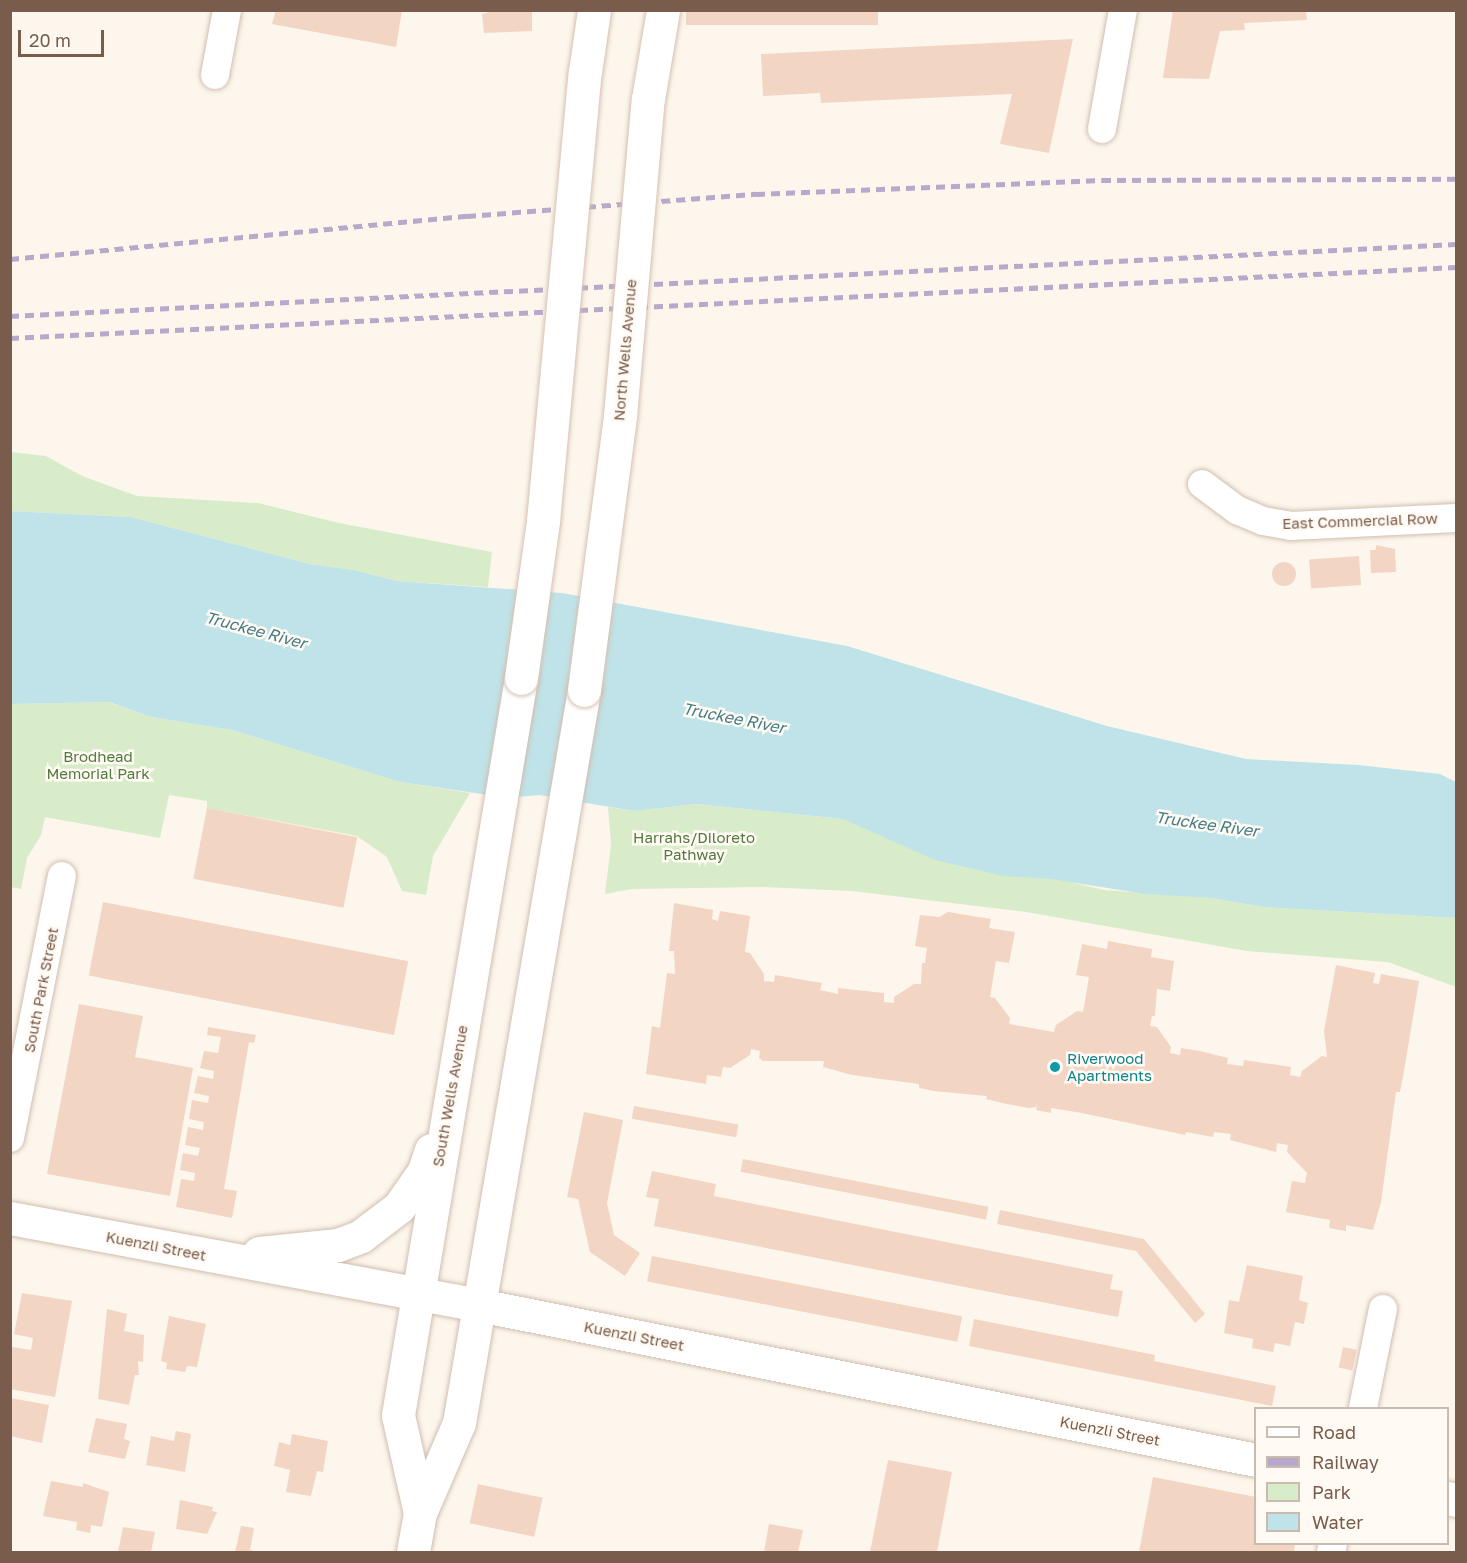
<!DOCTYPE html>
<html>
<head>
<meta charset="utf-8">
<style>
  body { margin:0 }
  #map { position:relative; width:1467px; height:1563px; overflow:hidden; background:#fdf6ec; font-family:"Golos Text",sans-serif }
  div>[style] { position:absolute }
  .green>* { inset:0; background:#d8ecc9 }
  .water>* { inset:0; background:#bfe3e8 }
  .building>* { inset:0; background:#f3d5c3; transform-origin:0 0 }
  .round { border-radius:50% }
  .roads { filter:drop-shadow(0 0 2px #d1beb0) drop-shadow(0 0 2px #d1beb0) }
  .street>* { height:28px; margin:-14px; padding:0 14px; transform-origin:14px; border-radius:14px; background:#fff }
  .secondary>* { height:33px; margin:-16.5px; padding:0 16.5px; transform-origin:16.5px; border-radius:16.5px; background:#fff }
  .rail>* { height:4.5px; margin-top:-2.25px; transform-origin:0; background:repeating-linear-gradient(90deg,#b9a8c9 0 9px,transparent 0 15px) }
  .bridges { filter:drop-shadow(0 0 2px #d6c0b0) drop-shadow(0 0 2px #d6c0b0) }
  .secondary-bridge>* { height:33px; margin:-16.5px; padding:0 16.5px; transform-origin:16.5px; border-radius:16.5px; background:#fff }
  .dots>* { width:16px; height:16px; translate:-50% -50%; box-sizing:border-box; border:3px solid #fffaf3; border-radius:50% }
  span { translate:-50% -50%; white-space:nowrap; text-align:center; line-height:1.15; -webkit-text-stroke:5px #fffaf3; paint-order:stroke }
  .street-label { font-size:15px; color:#7a5c4d }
  .park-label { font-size:15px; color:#537a41 }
  .culture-label { font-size:15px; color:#0d838f }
  .left { translate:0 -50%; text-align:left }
  .water-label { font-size:16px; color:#437c86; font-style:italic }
  .frame { position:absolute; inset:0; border:12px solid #7a5c4d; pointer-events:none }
  .legend { position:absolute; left:1254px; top:1407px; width:195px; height:138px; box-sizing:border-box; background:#fffaf3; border:2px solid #cabbb1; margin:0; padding:8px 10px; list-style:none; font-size:18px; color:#7a5c4d }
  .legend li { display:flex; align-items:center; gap:12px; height:30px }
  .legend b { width:30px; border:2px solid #cabbb1 }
  .scale { position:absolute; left:18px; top:30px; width:86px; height:27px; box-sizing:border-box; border:3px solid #7a5c4d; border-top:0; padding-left:8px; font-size:18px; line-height:21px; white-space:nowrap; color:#7a5c4d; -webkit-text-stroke:4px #fffaf3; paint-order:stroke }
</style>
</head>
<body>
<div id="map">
  <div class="green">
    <div style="clip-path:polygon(11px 452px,46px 456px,82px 476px,137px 496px,258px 503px,339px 523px,492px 552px,488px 587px,397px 581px,354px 570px,310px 564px,131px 517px,11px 511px)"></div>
    <div style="clip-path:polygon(108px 702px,151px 717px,232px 730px,400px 782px,470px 793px,433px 856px,426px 895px,402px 891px,387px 857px,357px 836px,207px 808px,207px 801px,169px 795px,160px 838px,45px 817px,41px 835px,27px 858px,21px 889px,11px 887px,10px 704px)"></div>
    <div style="clip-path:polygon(697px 804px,843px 819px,885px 837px,1104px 890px,1212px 898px,1263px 907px,1456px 918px,1456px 987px,1388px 962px,1247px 951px,1026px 912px,852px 891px,763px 887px,632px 889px,605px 894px,611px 845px,608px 807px,634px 811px)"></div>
  </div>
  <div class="water">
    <div style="clip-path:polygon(10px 511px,131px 517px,310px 564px,354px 570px,397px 581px,562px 593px,847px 646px,1107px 726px,1246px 759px,1358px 765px,1440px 774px,1456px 782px,1456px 918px,1263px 907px,1212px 898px,1145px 894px,1051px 879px,1003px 876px,935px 860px,843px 819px,697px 804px,634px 811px,539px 795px,509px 798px,400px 782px,232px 730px,151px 717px,109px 702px,11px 704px)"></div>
  </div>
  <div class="building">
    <div style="clip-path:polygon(276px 10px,402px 10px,396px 47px,272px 24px)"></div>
    <div style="clip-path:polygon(498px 10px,532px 10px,532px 31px,484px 33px,482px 14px)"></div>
    <div style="left:686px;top:10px;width:192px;height:15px"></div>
    <div style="clip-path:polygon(1173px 10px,1306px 10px,1307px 20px,1244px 23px,1245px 30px,1220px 31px,1209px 79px,1163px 78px)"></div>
    <div style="clip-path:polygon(1073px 39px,1049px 153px,1000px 144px,1012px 94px,821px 103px,820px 93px,763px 96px,761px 54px)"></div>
    <div style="clip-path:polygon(1376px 545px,1395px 549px,1396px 572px,1371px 573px,1370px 550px,1376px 550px)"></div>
    <div style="left:1359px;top:556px;width:29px;height:50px;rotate:86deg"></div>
    <div class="round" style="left:1272px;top:562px;width:24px;height:24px"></div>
    <div style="left:207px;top:808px;width:153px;height:72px;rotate:11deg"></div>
    <div style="left:103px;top:902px;width:311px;height:75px;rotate:11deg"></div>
    <div style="clip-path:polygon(674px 903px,713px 910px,712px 919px,718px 921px,720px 911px,750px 916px,745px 952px,750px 953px,764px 974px,764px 981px,774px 982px,775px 975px,822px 983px,820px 990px,838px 994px,838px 988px,884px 993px,884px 1002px,894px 1003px,894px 997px,914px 984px,921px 984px,922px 963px,925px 963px,927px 948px,915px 946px,920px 915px,939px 917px,948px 912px,991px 919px,989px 928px,1015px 932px,1009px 963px,996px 961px,990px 997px,995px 998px,1010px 1018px,1009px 1024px,1054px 1032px,1056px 1025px,1077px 1011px,1083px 1012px,1089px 977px,1076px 975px,1082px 944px,1107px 949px,1108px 941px,1152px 949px,1151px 957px,1174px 961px,1170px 991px,1157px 989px,1155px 1016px,1152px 1016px,1150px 1026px,1157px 1027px,1171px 1047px,1170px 1053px,1180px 1055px,1181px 1048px,1200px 1051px,1228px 1058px,1227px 1064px,1243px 1066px,1244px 1060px,1291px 1067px,1290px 1075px,1300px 1077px,1302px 1071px,1322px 1056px,1327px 1057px,1324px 1031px,1336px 965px,1375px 973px,1373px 983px,1379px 984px,1381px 974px,1419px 981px,1403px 1077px,1400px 1092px,1396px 1092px,1381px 1202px,1373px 1230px,1346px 1225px,1346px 1231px,1329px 1228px,1330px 1220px,1286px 1212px,1292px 1181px,1305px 1183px,1307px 1173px,1287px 1152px,1288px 1145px,1277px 1143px,1276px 1152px,1230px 1140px,1231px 1134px,1214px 1132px,1213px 1137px,1186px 1132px,1185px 1135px,1082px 1113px,1051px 1108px,1051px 1113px,1036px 1110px,1038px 1100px,1036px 1107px,1029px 1108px,1007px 1104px,986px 1099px,987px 1096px,934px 1091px,919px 1088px,919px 1084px,852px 1075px,823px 1067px,824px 1061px,763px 1061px,759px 1058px,760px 1051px,751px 1049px,750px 1055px,730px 1068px,723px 1067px,721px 1077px,707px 1075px,706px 1084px,646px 1074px,652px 1026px,660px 1028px,667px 973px,675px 974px,674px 951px,669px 951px)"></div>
    <div style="clip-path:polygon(79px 1004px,143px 1016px,135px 1057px,193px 1068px,170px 1196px,47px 1174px)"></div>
    <div style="clip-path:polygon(208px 1027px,256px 1035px,254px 1043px,249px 1042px,224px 1189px,237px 1191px,232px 1218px,176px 1207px,181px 1179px,194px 1181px,195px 1173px,180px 1170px,183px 1153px,198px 1156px,200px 1148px,185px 1145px,188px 1127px,203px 1130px,204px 1122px,189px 1119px,192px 1100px,208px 1103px,209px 1096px,194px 1093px,198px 1076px,213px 1079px,214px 1071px,200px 1068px,204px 1051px,218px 1053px,221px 1037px,207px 1035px)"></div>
    <div style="left:634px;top:1106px;width:106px;height:13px;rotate:10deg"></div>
    <div style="clip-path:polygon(584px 1112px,623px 1120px,607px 1203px,614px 1235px,640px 1253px,625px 1276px,590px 1252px,578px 1199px,567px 1197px)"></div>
    <div style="left:743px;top:1159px;width:250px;height:13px;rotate:11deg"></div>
    <div style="clip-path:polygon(652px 1171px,716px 1184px,714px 1196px,1113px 1275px,1110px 1289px,1123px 1291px,1118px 1317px,654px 1226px,659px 1199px,646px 1197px)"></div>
    <div style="clip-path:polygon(1000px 1210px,1144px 1239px,1205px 1314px,1195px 1323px,1136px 1251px,997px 1224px)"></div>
    <div style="left:652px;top:1256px;width:316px;height:26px;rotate:11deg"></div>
    <div style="clip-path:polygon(1247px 1265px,1303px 1276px,1299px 1300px,1308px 1303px,1304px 1324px,1295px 1322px,1290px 1346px,1275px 1343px,1273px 1352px,1252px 1348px,1253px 1339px,1224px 1333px,1229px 1300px,1239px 1302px)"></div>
    <div style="clip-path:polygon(22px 1293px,72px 1301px,55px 1397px,10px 1389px,12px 1347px,31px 1350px,33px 1338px,14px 1334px)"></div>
    <div style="clip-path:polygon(107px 1309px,127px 1314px,124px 1331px,144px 1335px,143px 1362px,138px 1361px,139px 1375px,135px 1375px,129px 1405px,98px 1399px)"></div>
    <div style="clip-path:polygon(169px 1316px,206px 1324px,197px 1367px,187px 1366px,185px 1372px,166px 1369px,167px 1363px,161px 1361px)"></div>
    <div style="clip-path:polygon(974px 1319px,1155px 1355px,1154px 1361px,1276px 1386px,1272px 1406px,969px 1346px)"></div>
    <div style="left:1343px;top:1347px;width:14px;height:21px;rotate:12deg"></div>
    <div style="clip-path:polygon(10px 1398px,49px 1405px,42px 1443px,10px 1436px)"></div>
    <div style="clip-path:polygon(96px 1418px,127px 1424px,124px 1439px,130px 1441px,125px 1459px,88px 1452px)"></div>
    <div style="clip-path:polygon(176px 1431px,191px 1434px,185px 1472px,146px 1465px,151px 1436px,174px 1441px)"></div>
    <div style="clip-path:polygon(292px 1434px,328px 1441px,323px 1472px,317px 1471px,311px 1496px,286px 1492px,290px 1470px,274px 1466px,279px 1442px,290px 1445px)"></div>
    <div style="clip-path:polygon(888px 1460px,952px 1472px,937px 1552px,870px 1552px)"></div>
    <div style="clip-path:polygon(1153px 1477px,1256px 1497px,1256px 1544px,1295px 1544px,1294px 1552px,1139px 1552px)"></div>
    <div style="clip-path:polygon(51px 1481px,83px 1487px,83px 1483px,109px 1492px,102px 1527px,91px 1525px,90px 1533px,76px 1530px,77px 1522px,43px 1516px)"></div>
    <div style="left:478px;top:1484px;width:66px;height:40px;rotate:12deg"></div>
    <div style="clip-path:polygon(180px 1500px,213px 1507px,212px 1511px,217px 1512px,207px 1534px,176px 1529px)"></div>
    <div style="clip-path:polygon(769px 1524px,803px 1530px,798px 1552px,764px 1552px)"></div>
    <div style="clip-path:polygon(241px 1526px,254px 1528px,250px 1550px,258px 1552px,235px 1552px)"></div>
    <div style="clip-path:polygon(123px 1527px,155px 1532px,151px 1552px,118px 1552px)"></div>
  </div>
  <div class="roads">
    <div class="street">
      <div style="left:215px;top:75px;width:66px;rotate:-79.5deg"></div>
      <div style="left:1102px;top:129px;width:121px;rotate:-80deg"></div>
      <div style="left:1202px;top:484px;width:44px;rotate:36.6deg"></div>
      <div style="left:1237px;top:510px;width:28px;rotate:23deg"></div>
      <div style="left:1263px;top:521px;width:28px;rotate:10deg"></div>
      <div style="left:1291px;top:526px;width:165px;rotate:-2.8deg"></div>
      <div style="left:10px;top:1138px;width:267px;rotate:-78.8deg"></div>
      <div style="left:1363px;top:1408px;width:101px;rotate:-78.6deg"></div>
      <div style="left:1331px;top:1552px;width:8px;rotate:-76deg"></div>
    </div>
    <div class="secondary">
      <div style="left:10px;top:1218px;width:477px;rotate:10.5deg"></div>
      <div style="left:479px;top:1305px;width:792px;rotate:11.28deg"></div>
      <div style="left:259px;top:1253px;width:79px;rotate:-5.8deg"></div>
      <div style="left:338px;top:1245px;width:25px;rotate:-21deg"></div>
      <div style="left:361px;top:1236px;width:48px;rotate:-37.3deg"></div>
      <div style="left:399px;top:1207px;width:44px;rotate:-55.2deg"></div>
      <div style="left:424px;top:1171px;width:22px;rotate:-72deg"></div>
      <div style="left:1448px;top:1498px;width:8px;rotate:14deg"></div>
      <div style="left:420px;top:1513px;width:100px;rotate:-102.7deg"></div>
      <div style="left:398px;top:1415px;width:747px;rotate:-80.53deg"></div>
      <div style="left:413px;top:1552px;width:40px;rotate:-80deg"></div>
      <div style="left:420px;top:1513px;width:98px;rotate:-66.6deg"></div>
      <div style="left:459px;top:1423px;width:744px;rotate:-80.32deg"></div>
    </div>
  </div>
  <div class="rail">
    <div style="left:10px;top:259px;width:459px;rotate:-5.4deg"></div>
    <div style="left:467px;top:216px;width:290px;rotate:-4.4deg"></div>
    <div style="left:756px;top:194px;width:346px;rotate:-2.3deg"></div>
    <div style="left:1102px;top:180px;width:354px;rotate:-0.2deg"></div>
    <div style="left:10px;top:316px;width:1448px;rotate:-2.85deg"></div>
    <div style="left:10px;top:338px;width:1448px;rotate:-2.81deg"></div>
  </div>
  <div class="bridges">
    <div class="secondary-bridge">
      <div style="left:521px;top:678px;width:159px;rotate:-82deg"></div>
      <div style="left:543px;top:521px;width:451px;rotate:-84.7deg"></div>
      <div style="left:585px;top:72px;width:63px;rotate:-81.7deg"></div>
      <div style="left:584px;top:690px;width:276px;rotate:-82.5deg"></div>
      <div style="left:620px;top:416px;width:318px;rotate:-85deg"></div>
      <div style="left:648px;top:99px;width:90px;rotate:-80.4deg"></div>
    </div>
  </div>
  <div class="dots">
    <div style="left:1055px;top:1067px;background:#0f9aa8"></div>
  </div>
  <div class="street-label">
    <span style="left:625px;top:350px;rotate:-85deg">North Wells Avenue</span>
    <span style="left:1360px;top:521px;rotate:-2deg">East Commercial Row</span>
    <span style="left:41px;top:990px;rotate:-79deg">South Park Street</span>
    <span style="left:450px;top:1096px;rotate:-80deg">South Wells Avenue</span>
    <span style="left:156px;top:1246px;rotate:11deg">Kuenzli Street</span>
    <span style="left:634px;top:1336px;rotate:11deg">Kuenzli Street</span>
    <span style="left:1110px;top:1431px;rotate:11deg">Kuenzli Street</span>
  </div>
  <div class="park-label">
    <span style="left:98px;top:765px">Brodhead<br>Memorial Park</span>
    <span style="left:694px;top:846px">Harrahs/Diloreto<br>Pathway</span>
  </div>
  <div class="culture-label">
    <span class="left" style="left:1067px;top:1067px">Riverwood<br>Apartments</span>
  </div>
  <div class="water-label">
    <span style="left:256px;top:630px;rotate:15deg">Truckee River</span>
    <span style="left:734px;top:718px;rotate:11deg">Truckee River</span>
    <span style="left:1207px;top:824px;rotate:8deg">Truckee River</span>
  </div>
  <div class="frame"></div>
  <ul class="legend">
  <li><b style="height:8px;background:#fff"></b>Road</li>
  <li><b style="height:8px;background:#b9a8c9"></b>Railway</li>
  <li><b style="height:16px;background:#d8ecc9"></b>Park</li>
  <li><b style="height:16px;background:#bfe3e8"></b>Water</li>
  </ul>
  <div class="scale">20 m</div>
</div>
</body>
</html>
